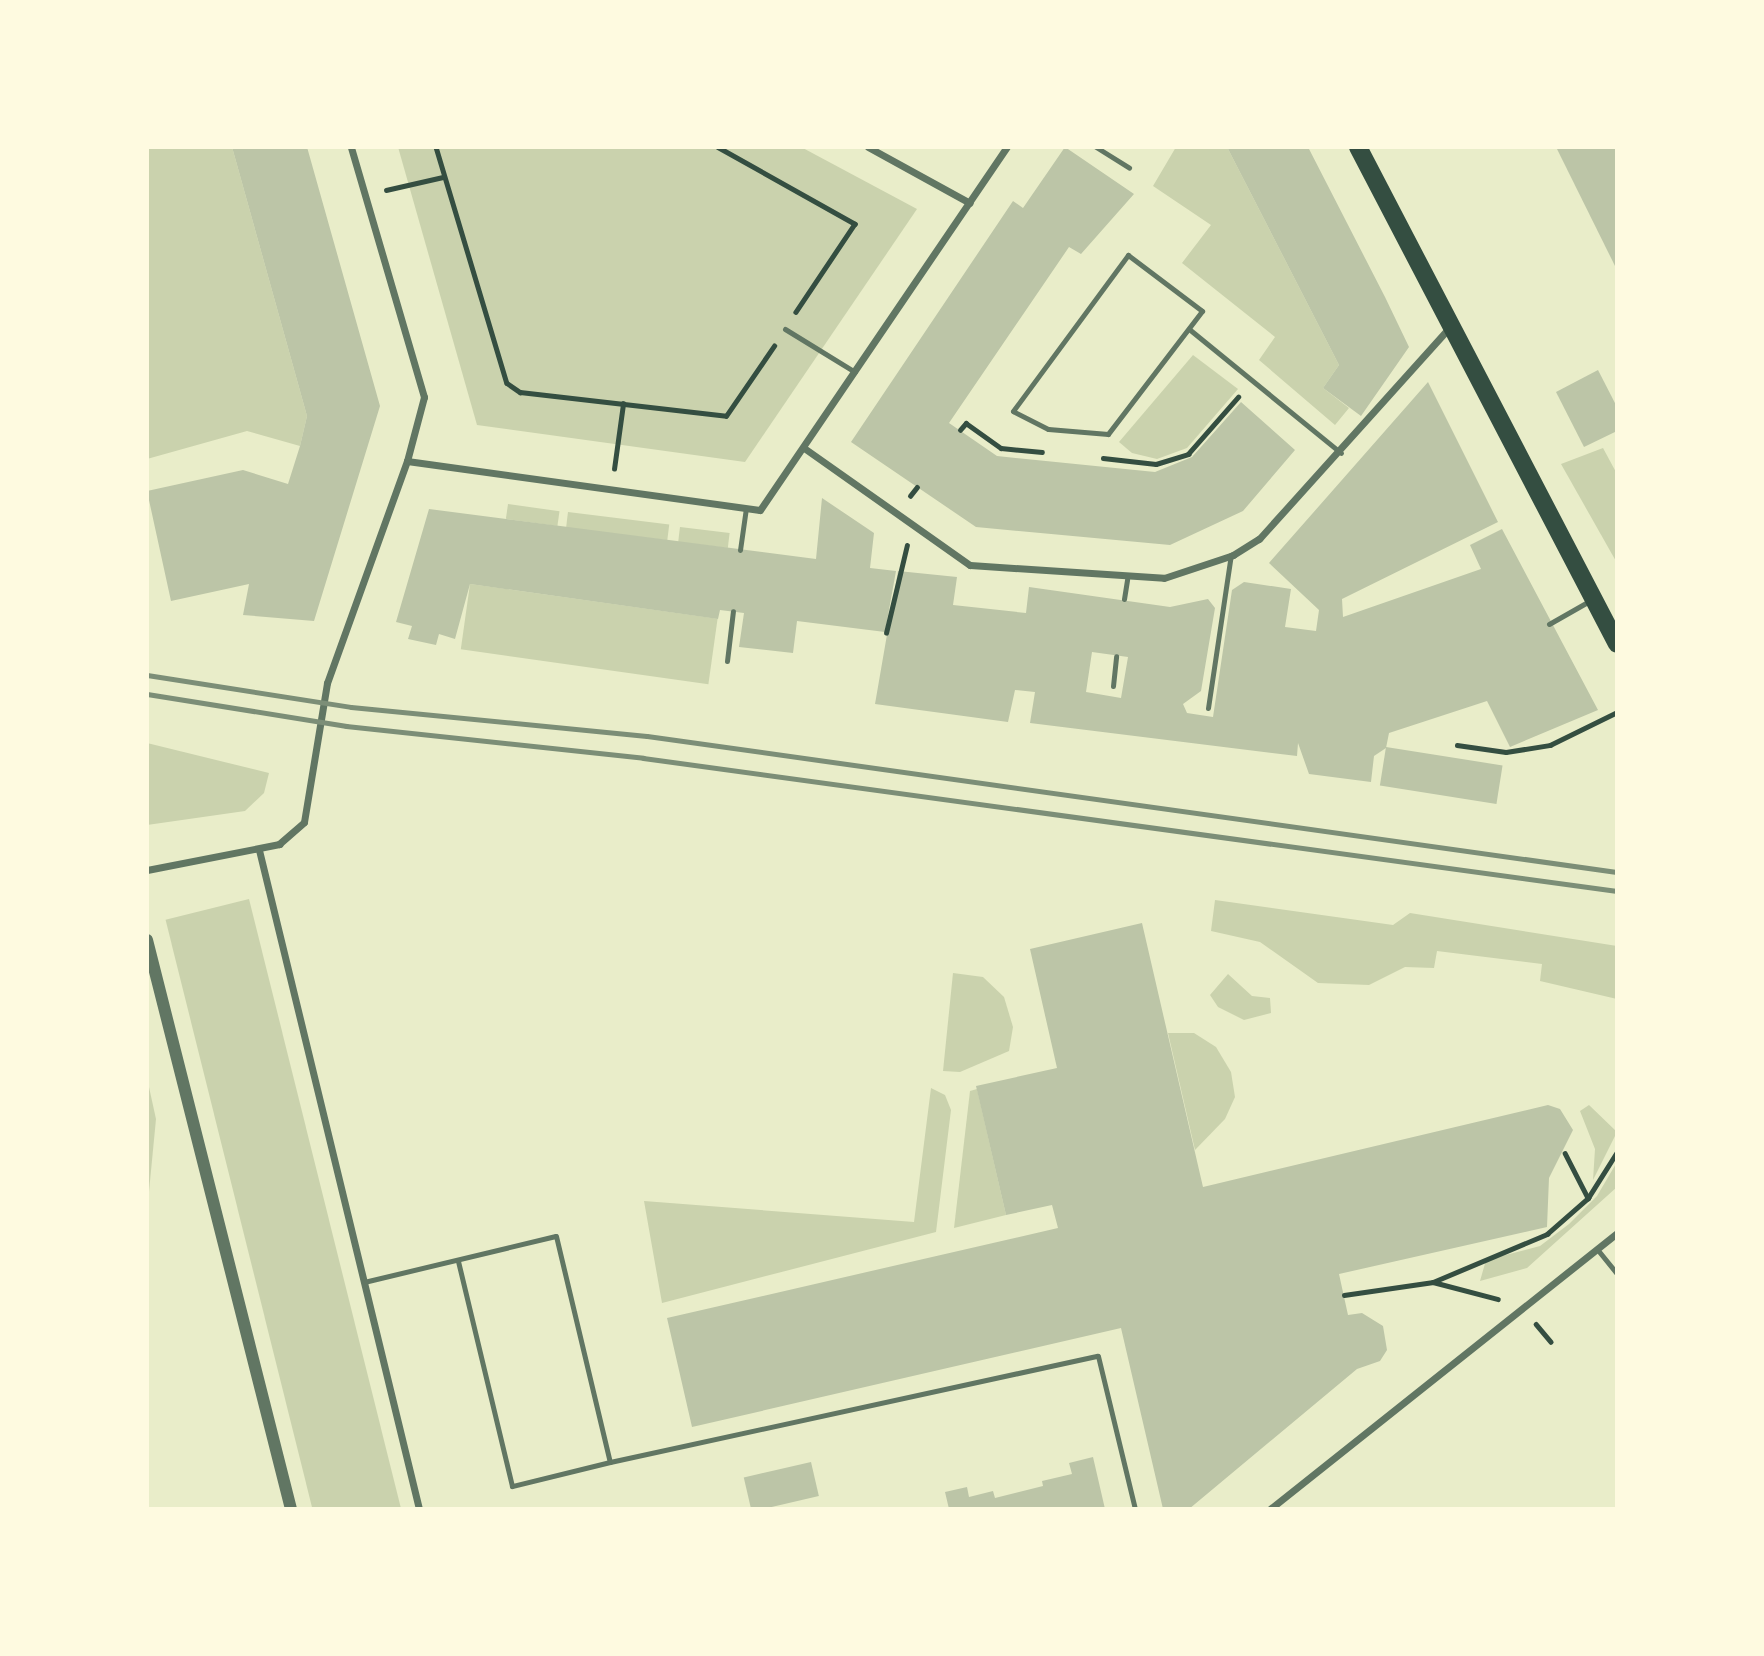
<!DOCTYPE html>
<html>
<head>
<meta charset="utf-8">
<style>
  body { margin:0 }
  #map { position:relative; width:1764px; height:1656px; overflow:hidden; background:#e9edc9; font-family:"Work Sans",sans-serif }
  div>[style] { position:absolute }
  .green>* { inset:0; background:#cad2ad; transform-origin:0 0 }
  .building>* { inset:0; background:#bcc5a7; transform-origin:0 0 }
  .path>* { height:4.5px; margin:-2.25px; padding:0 2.25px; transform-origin:2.25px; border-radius:2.25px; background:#344e41 }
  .service>* { height:5px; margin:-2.5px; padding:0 2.5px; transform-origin:2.5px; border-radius:2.5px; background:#617663 }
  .minor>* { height:7px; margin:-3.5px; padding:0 3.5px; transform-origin:3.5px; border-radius:3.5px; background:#617663 }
  .tertiary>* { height:12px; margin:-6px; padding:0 6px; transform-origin:6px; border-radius:6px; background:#617663 }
  .primary>* { height:18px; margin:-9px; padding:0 9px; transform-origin:9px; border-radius:9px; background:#344e41 }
  .rail>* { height:5px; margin:-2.5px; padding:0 2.5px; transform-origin:2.5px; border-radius:2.5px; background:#7c8e77 }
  span { translate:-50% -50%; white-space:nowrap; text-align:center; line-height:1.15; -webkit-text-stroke:6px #fefae0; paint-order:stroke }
  .frame { position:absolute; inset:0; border:149px solid #fefae0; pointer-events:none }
</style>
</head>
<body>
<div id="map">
  <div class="green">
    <div style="clip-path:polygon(147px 147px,232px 147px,307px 416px,300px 446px,247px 431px,147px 459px)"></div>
    <div style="clip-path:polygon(398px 147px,801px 147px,917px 209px,745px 462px,477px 425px)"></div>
    <div style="clip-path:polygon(1176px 147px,1227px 147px,1339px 365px,1323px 388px,1349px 408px,1335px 425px,1259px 360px,1275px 337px,1182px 263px,1211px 225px,1153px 186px)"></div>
    <div style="clip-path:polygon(1193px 355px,1238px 389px,1187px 448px,1157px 459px,1132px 453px,1119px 442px)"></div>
    <div style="clip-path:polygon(1603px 448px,1617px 474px,1617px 563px,1561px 464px)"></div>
    <div style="left:508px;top:504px;width:52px;height:15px;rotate:8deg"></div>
    <div style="left:568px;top:512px;width:102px;height:16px;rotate:7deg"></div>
    <div style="left:680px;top:527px;width:50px;height:15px;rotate:7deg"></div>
    <div style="left:470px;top:584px;width:250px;height:66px;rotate:8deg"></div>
    <div style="clip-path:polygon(147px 743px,269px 773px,264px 793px,245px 811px,147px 825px)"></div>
    <div style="left:249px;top:899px;width:628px;height:86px;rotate:76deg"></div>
    <div style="clip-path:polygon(1215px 900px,1393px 925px,1410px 913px,1617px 946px,1617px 999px,1540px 981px,1542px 964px,1437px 951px,1434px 968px,1405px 967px,1369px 985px,1318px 983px,1260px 942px,1211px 931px)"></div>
    <div style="clip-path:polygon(953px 973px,983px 977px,1004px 997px,1013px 1027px,1009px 1051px,960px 1072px,943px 1071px)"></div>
    <div style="clip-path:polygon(1228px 974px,1252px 996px,1270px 998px,1271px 1013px,1244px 1020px,1218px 1007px,1210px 995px)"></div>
    <div style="clip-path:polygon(1168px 1033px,1194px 1033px,1216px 1047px,1231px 1072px,1235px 1097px,1225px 1119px,1195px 1150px)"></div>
    <div style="clip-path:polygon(147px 1078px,156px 1119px,147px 1212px)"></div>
    <div style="clip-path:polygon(931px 1088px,945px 1095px,951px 1110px,936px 1232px,662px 1303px,644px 1201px,914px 1222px)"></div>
    <div style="clip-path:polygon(977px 1089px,1006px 1215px,954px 1228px,970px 1091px)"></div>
    <div style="clip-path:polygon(1589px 1105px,1617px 1132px,1593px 1180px,1595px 1149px,1580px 1111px)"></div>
    <div style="clip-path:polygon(1617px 1162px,1617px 1187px,1527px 1268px,1480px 1281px,1486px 1260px,1540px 1246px,1569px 1224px,1597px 1196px)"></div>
  </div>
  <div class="building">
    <div style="clip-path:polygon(232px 147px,307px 147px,380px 406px,314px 621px,243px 615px,249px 584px,171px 601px,147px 491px,243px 470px,288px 484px,300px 446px,307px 416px)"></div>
    <div style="clip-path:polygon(1065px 147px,1134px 194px,1081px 254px,1069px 247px,949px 423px,997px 456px,1155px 472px,1192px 457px,1241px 402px,1295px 450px,1243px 511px,1170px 545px,976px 527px,851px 442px,1013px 201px,1023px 208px)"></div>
    <div style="clip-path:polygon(1227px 147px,1308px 147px,1385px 297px,1409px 347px,1361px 416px,1323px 388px,1339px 365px)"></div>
    <div style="clip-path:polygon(1556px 147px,1617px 147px,1617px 270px)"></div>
    <div style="clip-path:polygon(1598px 370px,1617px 407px,1617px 431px,1584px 447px,1556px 392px)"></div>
    <div style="clip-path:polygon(evenodd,1428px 382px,1498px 522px,1342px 599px,1343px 617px,1481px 569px,1470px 545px,1502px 529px,1598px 710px,1510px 747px,1487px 701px,1389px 733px,1386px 748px,1374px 756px,1371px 782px,1309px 774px,1298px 743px,1297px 756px,1030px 723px,1035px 692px,1015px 690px,1008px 722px,875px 704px,898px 571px,957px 577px,953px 605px,1026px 613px,1029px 587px,1170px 607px,1208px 599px,1215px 608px,1201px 691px,1183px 704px,1187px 713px,1213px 717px,1232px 590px,1244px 582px,1291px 589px,1285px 627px,1316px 631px,1319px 610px,1269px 563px,1428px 382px,1092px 652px,1128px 657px,1121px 698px,1086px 692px,1092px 652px)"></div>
    <div style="clip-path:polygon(822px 498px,874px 533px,870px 568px,896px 571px,885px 632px,797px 621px,793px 653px,739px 647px,744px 613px,720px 610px,718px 619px,470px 584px,455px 639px,439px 634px,436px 645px,408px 639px,412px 626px,396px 622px,429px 509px,816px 559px)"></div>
    <div style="left:1386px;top:747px;width:118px;height:39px;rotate:9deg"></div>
    <div style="clip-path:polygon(1142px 923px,1203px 1187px,1548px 1105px,1560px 1109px,1573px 1130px,1549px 1178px,1547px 1227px,1339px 1274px,1348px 1315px,1362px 1313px,1383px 1326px,1387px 1350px,1380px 1361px,1357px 1369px,1189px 1509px,1163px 1509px,1121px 1328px,692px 1427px,667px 1318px,1058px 1228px,1052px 1205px,1006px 1215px,976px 1086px,1057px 1068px,1030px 949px)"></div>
    <div style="clip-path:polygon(1093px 1457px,1105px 1509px,949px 1509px,945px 1492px,967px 1487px,969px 1497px,993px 1491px,995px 1498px,1043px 1486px,1042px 1481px,1072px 1474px,1069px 1463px)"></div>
    <div style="left:811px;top:1462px;width:35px;height:69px;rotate:77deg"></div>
  </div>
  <div class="path">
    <div style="left:436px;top:147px;width:246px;rotate:73.3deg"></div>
    <div style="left:507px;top:383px;width:16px;rotate:35deg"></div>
    <div style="left:520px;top:392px;width:207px;rotate:6.6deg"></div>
    <div style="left:726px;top:416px;width:85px;rotate:-55.6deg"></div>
    <div style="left:718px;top:147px;width:157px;rotate:29.3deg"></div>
    <div style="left:855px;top:224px;width:106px;rotate:123.8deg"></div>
    <div style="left:386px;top:190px;width:58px;rotate:-12.8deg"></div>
    <div style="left:960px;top:430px;width:9px;rotate:-49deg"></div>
    <div style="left:966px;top:423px;width:43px;rotate:35.5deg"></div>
    <div style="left:1001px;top:448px;width:41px;rotate:5.6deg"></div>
    <div style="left:1103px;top:458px;width:53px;rotate:6.5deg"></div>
    <div style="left:1156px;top:464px;width:34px;rotate:-17deg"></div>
    <div style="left:1188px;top:454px;width:76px;rotate:-48.7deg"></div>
    <div style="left:614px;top:469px;width:66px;rotate:-82.1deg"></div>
    <div style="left:910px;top:496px;width:11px;rotate:-52deg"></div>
    <div style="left:886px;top:633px;width:90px;rotate:-76.6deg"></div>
    <div style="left:1457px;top:745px;width:49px;rotate:8.1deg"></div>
    <div style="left:1506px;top:752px;width:45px;rotate:-9deg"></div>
    <div style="left:1550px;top:745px;width:75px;rotate:-26.2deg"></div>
    <div style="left:1565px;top:1153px;width:51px;rotate:62.9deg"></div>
    <div style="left:1433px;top:1282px;width:124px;rotate:-22.8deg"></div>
    <div style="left:1547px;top:1234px;width:55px;rotate:-41.3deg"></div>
    <div style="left:1588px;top:1198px;width:54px;rotate:-57.8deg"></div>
    <div style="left:1344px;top:1295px;width:90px;rotate:-8.3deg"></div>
    <div style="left:1433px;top:1282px;width:67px;rotate:14.7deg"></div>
    <div style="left:1536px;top:1324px;width:23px;rotate:50deg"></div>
  </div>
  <div class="service">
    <div style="left:1096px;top:147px;width:39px;rotate:32deg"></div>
    <div style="left:1128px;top:255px;width:93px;rotate:37.1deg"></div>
    <div style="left:1202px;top:311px;width:155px;rotate:127.4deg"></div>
    <div style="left:1108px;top:434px;width:60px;rotate:-175.2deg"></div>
    <div style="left:1048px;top:429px;width:39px;rotate:-153deg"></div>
    <div style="left:1013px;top:411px;width:194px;rotate:-53.6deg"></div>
    <div style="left:785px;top:329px;width:82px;rotate:31.6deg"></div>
    <div style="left:1189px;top:329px;width:196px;rotate:39.2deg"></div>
    <div style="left:740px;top:550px;width:42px;rotate:-81.9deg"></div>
    <div style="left:1124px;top:599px;width:20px;rotate:-81deg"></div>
    <div style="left:1549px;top:624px;width:48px;rotate:-29.7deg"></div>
    <div style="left:727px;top:661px;width:50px;rotate:-83.2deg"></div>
    <div style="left:1113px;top:686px;width:30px;rotate:-84deg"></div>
    <div style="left:1208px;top:708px;width:155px;rotate:-81.5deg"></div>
    <div style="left:1597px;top:1249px;width:32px;rotate:51deg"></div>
    <div style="left:364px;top:1282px;width:197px;rotate:-13.5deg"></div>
    <div style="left:556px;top:1236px;width:232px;rotate:76.6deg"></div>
    <div style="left:610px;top:1462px;width:101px;rotate:166.2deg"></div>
    <div style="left:512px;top:1486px;width:231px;rotate:-103.5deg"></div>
    <div style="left:610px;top:1462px;width:499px;rotate:-12.3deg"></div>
    <div style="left:1098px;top:1356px;width:157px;rotate:76.4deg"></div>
  </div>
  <div class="minor">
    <div style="left:868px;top:147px;width:116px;rotate:28.8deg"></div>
    <div style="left:804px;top:448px;width:203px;rotate:35.2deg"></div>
    <div style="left:970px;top:565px;width:194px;rotate:3.8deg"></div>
    <div style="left:1164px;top:578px;width:73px;rotate:-18.4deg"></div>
    <div style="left:1233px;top:555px;width:31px;rotate:-32deg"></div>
    <div style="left:1259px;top:539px;width:284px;rotate:-48deg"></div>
    <div style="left:407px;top:461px;width:356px;rotate:7.9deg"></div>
    <div style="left:760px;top:510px;width:439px;rotate:-55.8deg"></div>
    <div style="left:259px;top:850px;width:678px;rotate:76.35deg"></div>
    <div style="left:147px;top:870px;width:135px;rotate:-11.1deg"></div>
    <div style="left:279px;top:844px;width:33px;rotate:-41deg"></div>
    <div style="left:304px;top:822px;width:141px;rotate:-80.6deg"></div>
    <div style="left:327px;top:683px;width:236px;rotate:-70.2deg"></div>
    <div style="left:407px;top:461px;width:66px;rotate:-75.1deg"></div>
    <div style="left:424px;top:397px;width:260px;rotate:-106.3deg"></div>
    <div style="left:1270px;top:1509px;width:443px;rotate:-38.5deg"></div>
  </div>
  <div class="tertiary">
    <div style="left:147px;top:940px;width:587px;rotate:75.8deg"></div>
  </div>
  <div class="primary">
    <div style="left:1358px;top:147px;width:560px;rotate:62.47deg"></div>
  </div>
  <div class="rail">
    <div style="left:147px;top:675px;width:206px;rotate:8.9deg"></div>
    <div style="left:351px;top:707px;width:297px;rotate:5.6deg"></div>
    <div style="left:647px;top:736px;width:979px;rotate:7.98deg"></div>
    <div style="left:147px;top:694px;width:202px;rotate:9.1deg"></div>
    <div style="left:346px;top:726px;width:299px;rotate:6.1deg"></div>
    <div style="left:643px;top:758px;width:983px;rotate:7.78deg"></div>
  </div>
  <div class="frame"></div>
</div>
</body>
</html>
